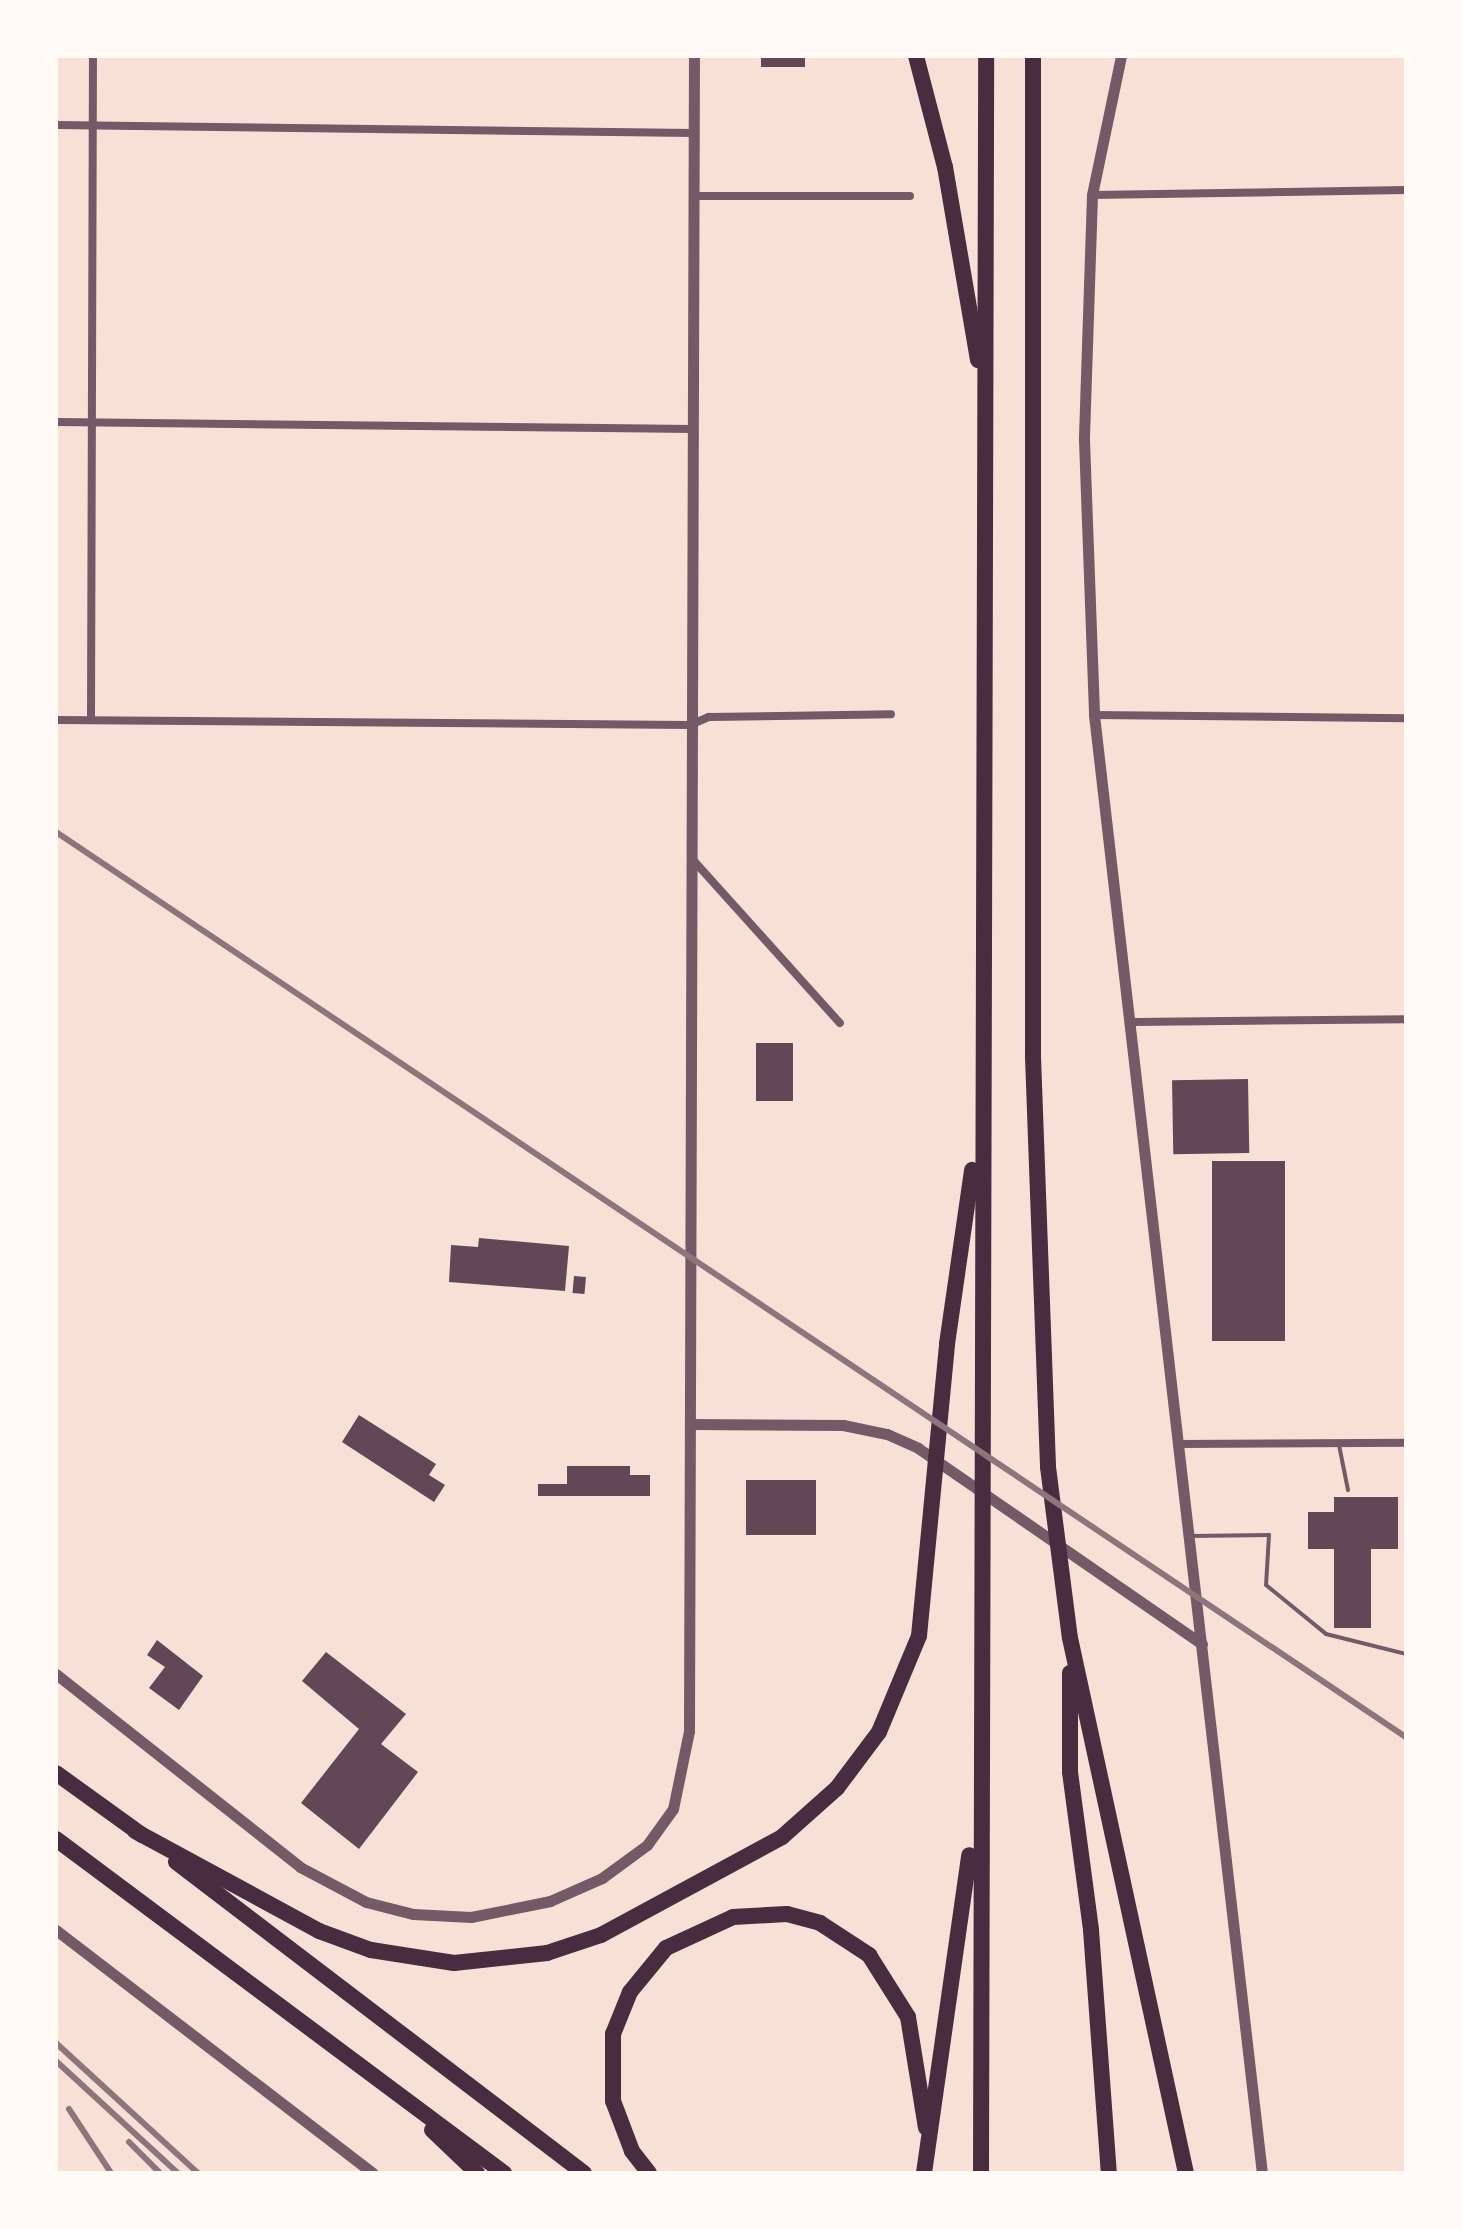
<!DOCTYPE html>
<html>
<head>
<meta charset="utf-8">
<style>
  body { margin:0 }
  #map { position:relative; width:1462px; height:2229px; overflow:hidden; background:#f7e1d7; font-family:"Fira Sans",sans-serif }
  div>[style] { position:absolute }
  .building>* { inset:0; background:#644757; transform-origin:0 0 }
  .service>* { height:4px; margin:-2px; padding:0 2px; transform-origin:2px; border-radius:2px; background:#755966 }
  .minor>* { height:8px; margin:-4px; padding:0 4px; transform-origin:4px; border-radius:4px; background:#755966 }
  .tertiary>* { height:11px; margin:-5.5px; padding:0 5.5px; transform-origin:5.5px; border-radius:5.5px; background:#755966 }
  .motorway>* { height:16px; margin:-8px; padding:0 8px; transform-origin:8px; border-radius:8px; background:#4a2c40 }
  .rail>* { height:6px; margin:-3px; padding:0 3px; transform-origin:3px; border-radius:3px; background:#8f747c }
  span { translate:-50% -50%; white-space:nowrap; text-align:center; line-height:1.15; -webkit-text-stroke:6px #fffaf5; paint-order:stroke }
  .frame { position:absolute; inset:0; border:58px solid #fffaf5; pointer-events:none }
</style>
</head>
<body>
<div id="map">
  <div class="building">
    <div style="left:761px;top:56px;width:44px;height:11px"></div>
    <div style="left:756px;top:1043px;width:37px;height:58px"></div>
    <div style="left:1248px;top:1079px;width:74px;height:76px;rotate:89deg"></div>
    <div style="left:1212px;top:1161px;width:73px;height:180px"></div>
    <div style="clip-path:polygon(479px 1238px,569px 1246px,565px 1291px,449px 1282px,451px 1245px,478px 1247px)"></div>
    <div style="left:574px;top:1276px;width:12px;height:17px;rotate:5deg"></div>
    <div style="clip-path:polygon(359px 1415px,436px 1464px,429px 1475px,445px 1485px,434px 1502px,342px 1442px)"></div>
    <div style="clip-path:polygon(567px 1466px,630px 1466px,630px 1475px,650px 1475px,650px 1496px,538px 1496px,538px 1484px,567px 1484px)"></div>
    <div style="left:746px;top:1480px;width:70px;height:55px"></div>
    <div style="clip-path:polygon(1334px 1497px,1398px 1497px,1398px 1549px,1371px 1549px,1371px 1628px,1334px 1628px,1334px 1549px,1308px 1549px,1308px 1512px,1334px 1512px)"></div>
    <div style="clip-path:polygon(157px 1640px,203px 1676px,179px 1710px,149px 1688px,165px 1667px,147px 1655px)"></div>
    <div style="clip-path:polygon(326px 1652px,406px 1714px,381px 1744px,418px 1772px,359px 1849px,301px 1803px,359px 1729px,302px 1681px)"></div>
  </div>
  <div class="service">
    <div style="left:1339px;top:1445px;width:46px;rotate:78.7deg"></div>
    <div style="left:1190px;top:1536px;width:79px;rotate:-0.7deg"></div>
    <div style="left:1269px;top:1535px;width:50px;rotate:93.4deg"></div>
    <div style="left:1266px;top:1585px;width:77px;rotate:39.2deg"></div>
    <div style="left:1326px;top:1634px;width:82px;rotate:14deg"></div>
  </div>
  <div class="minor">
    <div style="left:56px;top:125px;width:637px;rotate:0.72deg"></div>
    <div style="left:1092px;top:195px;width:314px;rotate:-0.9deg"></div>
    <div style="left:694px;top:196px;width:216px"></div>
    <div style="left:56px;top:422px;width:638px;rotate:0.63deg"></div>
    <div style="left:1094px;top:715px;width:312px;rotate:0.6deg"></div>
    <div style="left:56px;top:720px;width:634px;rotate:0.45deg"></div>
    <div style="left:690px;top:725px;width:21px;rotate:-23deg"></div>
    <div style="left:709px;top:717px;width:182px;rotate:-0.9deg"></div>
    <div style="left:91px;top:720px;width:664px;rotate:-89.83deg"></div>
    <div style="left:694px;top:861px;width:218px;rotate:48deg"></div>
    <div style="left:1134px;top:1022px;width:272px;rotate:-0.6deg"></div>
    <div style="left:1179px;top:1444px;width:227px;rotate:-0.3deg"></div>
  </div>
  <div class="tertiary">
    <div style="left:1121px;top:56px;width:142px;rotate:101.8deg"></div>
    <div style="left:1092px;top:195px;width:245px;rotate:91.9deg"></div>
    <div style="left:1084px;top:440px;width:275px;rotate:87.9deg"></div>
    <div style="left:1094px;top:715px;width:1468px;rotate:83.43deg"></div>
    <div style="left:690px;top:1424px;width:153px;rotate:0.4deg"></div>
    <div style="left:843px;top:1425px;width:45px;rotate:11.6deg"></div>
    <div style="left:887px;top:1434px;width:34px;rotate:24deg"></div>
    <div style="left:918px;top:1448px;width:345px;rotate:34.6deg"></div>
    <div style="left:56px;top:1674px;width:311px;rotate:38.3deg"></div>
    <div style="left:300px;top:1867px;width:75px;rotate:27.9deg"></div>
    <div style="left:366px;top:1902px;width:49px;rotate:14.3deg"></div>
    <div style="left:413px;top:1914px;width:58px;rotate:3deg"></div>
    <div style="left:471px;top:1917px;width:81px;rotate:-11.4deg"></div>
    <div style="left:550px;top:1901px;width:57px;rotate:-23.9deg"></div>
    <div style="left:602px;top:1878px;width:56px;rotate:-36.3deg"></div>
    <div style="left:647px;top:1845px;width:44px;rotate:-54.2deg"></div>
    <div style="left:673px;top:1809px;width:80px;rotate:-78.4deg"></div>
    <div style="left:689px;top:1731px;width:1675px;rotate:-89.83deg"></div>
    <div style="left:56px;top:1930px;width:399px;rotate:37.5deg"></div>
  </div>
  <div class="motorway">
    <div style="left:916px;top:56px;width:115px;rotate:75.4deg"></div>
    <div style="left:945px;top:167px;width:196px;rotate:80.3deg"></div>
    <div style="left:1033px;top:56px;width:1001px;rotate:90deg"></div>
    <div style="left:1033px;top:1057px;width:410px;rotate:87.9deg"></div>
    <div style="left:1048px;top:1467px;width:172px;rotate:82.7deg"></div>
    <div style="left:1070px;top:1638px;width:547px;rotate:77.77deg"></div>
    <div style="left:1070px;top:1673px;width:99px;rotate:90deg"></div>
    <div style="left:1070px;top:1772px;width:159px;rotate:82.4deg"></div>
    <div style="left:1091px;top:1930px;width:244px;rotate:85.8deg"></div>
    <div style="left:56px;top:1773px;width:106px;rotate:35.8deg"></div>
    <div style="left:135px;top:1831px;width:209px;rotate:28.5deg"></div>
    <div style="left:319px;top:1931px;width:55px;rotate:20.1deg"></div>
    <div style="left:371px;top:1950px;width:84px;rotate:8.9deg"></div>
    <div style="left:454px;top:1963px;width:94px;rotate:-6.1deg"></div>
    <div style="left:547px;top:1953px;width:57px;rotate:-18.4deg"></div>
    <div style="left:601px;top:1935px;width:206px;rotate:-28.4deg"></div>
    <div style="left:782px;top:1837px;width:74px;rotate:-41.7deg"></div>
    <div style="left:837px;top:1788px;width:70px;rotate:-53.1deg"></div>
    <div style="left:879px;top:1732px;width:104px;rotate:-67.4deg"></div>
    <div style="left:919px;top:1636px;width:293px;rotate:-84.5deg"></div>
    <div style="left:947px;top:1344px;width:176px;rotate:-81.8deg"></div>
    <div style="left:56px;top:1839px;width:559px;rotate:36.71deg"></div>
    <div style="left:176px;top:1862px;width:513px;rotate:37.32deg"></div>
    <div style="left:432px;top:2130px;width:62px;rotate:43.7deg"></div>
    <div style="left:649px;top:2173px;width:28px;rotate:-128deg"></div>
    <div style="left:632px;top:2151px;width:53px;rotate:-110.8deg"></div>
    <div style="left:613px;top:2101px;width:67px;rotate:-90deg"></div>
    <div style="left:613px;top:2034px;width:45px;rotate:-68deg"></div>
    <div style="left:630px;top:1992px;width:57px;rotate:-50.7deg"></div>
    <div style="left:666px;top:1948px;width:74px;rotate:-24.8deg"></div>
    <div style="left:733px;top:1917px;width:54px;rotate:-3.2deg"></div>
    <div style="left:787px;top:1914px;width:34px;rotate:15deg"></div>
    <div style="left:820px;top:1923px;width:59px;rotate:33.1deg"></div>
    <div style="left:869px;top:1955px;width:73px;rotate:57.8deg"></div>
    <div style="left:908px;top:2017px;width:112px;rotate:80.8deg"></div>
    <div style="left:924px;top:2173px;width:321px;rotate:-81.9deg"></div>
    <div style="left:981px;top:2173px;width:2117px;rotate:-89.86deg"></div>
  </div>
  <div class="rail">
    <div style="left:56px;top:832px;width:1625px;rotate:33.84deg"></div>
    <div style="left:56px;top:2043px;width:193px;rotate:42.5deg"></div>
    <div style="left:56px;top:2061px;width:166px;rotate:42.6deg"></div>
    <div style="left:69px;top:2109px;width:77px;rotate:56.7deg"></div>
    <div style="left:129px;top:2142px;width:44px;rotate:45deg"></div>
  </div>
  <div class="frame"></div>
</div>
</body>
</html>
